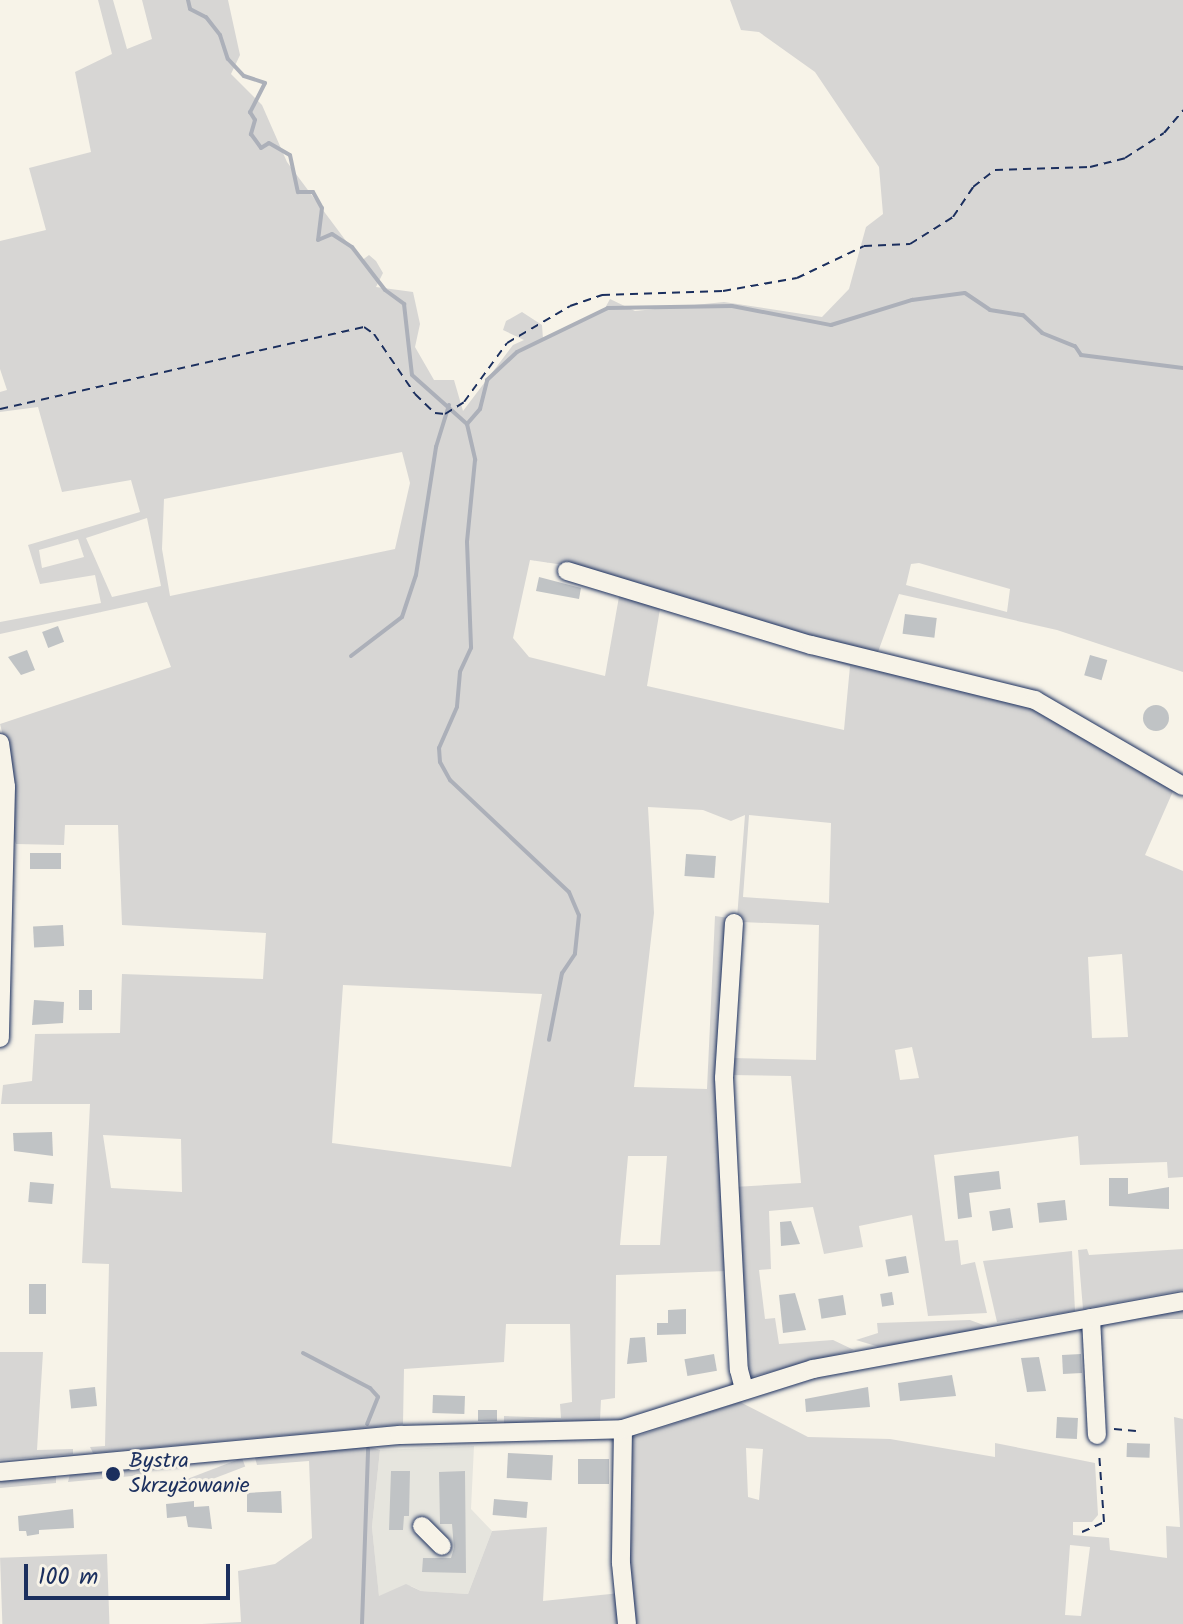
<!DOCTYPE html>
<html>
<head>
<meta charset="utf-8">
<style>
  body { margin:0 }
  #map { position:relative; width:1183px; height:1624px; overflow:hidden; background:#f7f3e8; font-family:Kalam,sans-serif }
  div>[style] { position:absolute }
  .built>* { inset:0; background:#e6e5de }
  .green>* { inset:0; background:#d7d6d4; transform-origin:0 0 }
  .stream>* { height:4px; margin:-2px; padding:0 2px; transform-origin:2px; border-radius:2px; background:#acb0b9 }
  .building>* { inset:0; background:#c0c3c5; transform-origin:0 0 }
  .round { border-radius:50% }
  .path>* { height:2px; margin-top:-1px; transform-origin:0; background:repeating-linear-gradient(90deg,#1b2f5e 0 8px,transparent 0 14px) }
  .roads { filter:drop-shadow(0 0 2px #1b2f5e) drop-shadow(0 0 2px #1b2f5e) }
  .minor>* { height:18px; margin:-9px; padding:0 9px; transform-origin:9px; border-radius:9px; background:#f7f3e8 }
  .dots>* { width:22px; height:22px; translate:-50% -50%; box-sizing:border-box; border:4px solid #f7f3e8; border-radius:50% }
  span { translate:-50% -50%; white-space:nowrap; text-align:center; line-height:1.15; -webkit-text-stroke:6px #f7f3e8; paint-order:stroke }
  .poi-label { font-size:22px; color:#1b2f5e }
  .left { translate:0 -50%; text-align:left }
  .scale { position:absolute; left:24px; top:1564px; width:206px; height:36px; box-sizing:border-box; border:4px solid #1b2f5e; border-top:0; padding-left:10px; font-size:24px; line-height:28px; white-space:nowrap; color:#1b2f5e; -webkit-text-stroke:6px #f7f3e8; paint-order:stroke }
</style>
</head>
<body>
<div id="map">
  <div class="built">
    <div style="clip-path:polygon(474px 1446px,471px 1509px,492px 1531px,468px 1594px,421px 1591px,411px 1586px,379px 1597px,372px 1527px,380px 1450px)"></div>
  </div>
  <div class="green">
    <div style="clip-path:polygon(evenodd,98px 0,113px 0,127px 49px,152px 39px,142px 0,228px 0,240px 55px,231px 74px,262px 105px,287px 162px,361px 261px,369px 255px,376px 261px,383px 273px,376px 287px,413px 292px,420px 324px,415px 347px,434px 380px,454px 380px,463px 411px,513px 345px,524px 340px,503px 330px,506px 321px,522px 312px,542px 325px,543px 339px,604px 310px,610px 299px,635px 311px,724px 302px,822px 317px,849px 289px,866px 227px,883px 214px,879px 167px,815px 72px,759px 32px,741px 30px,730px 0,1183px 0,1183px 672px,1057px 630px,899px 594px,878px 652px,869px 653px,564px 565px,530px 560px,513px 638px,529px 657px,605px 676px,620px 591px,1030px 708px,1174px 789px,1145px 855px,1183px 871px,1183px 1177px,1168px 1178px,1167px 1162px,1080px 1165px,1078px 1136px,934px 1155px,945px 1241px,958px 1240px,961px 1265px,975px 1262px,987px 1313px,928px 1316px,912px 1215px,859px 1226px,863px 1247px,824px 1254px,813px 1207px,769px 1211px,771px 1269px,759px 1270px,765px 1319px,775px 1318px,779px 1344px,833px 1340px,854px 1350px,750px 1377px,734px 1187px,801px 1183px,791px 1076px,730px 1075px,731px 1058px,816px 1060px,819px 925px,741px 922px,737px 918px,745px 815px,731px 821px,703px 810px,648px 807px,654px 913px,634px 1087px,707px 1089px,715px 916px,729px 918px,727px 1271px,616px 1275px,615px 1398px,601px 1400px,600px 1421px,504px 1424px,504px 1416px,561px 1418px,560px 1404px,572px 1402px,570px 1324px,506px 1324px,504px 1362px,404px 1369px,403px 1424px,93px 1453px,90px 1447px,105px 1446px,109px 1264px,82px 1263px,90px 1104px,1px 1104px,3px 1085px,32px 1081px,35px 1034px,120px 1033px,122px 974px,263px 979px,266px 933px,122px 925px,118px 825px,65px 825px,64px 845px,16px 844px,12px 833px,9px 759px,0 724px,171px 667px,147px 602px,0 634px,0 622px,101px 603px,95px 575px,40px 584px,28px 545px,140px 512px,131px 480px,62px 492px,38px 407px,0 412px,0 392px,7px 390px,0 369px,0 241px,46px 230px,29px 168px,91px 152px,75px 72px,112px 54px,98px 0,402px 452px,410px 483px,395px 549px,170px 596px,162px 549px,164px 499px,402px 452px,98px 0,147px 518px,161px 586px,112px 597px,86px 538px,147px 518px,98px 0,78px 539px,84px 557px,42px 568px,39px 550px,78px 539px,98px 0,919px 563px,1010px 589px,1007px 612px,906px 585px,911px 564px,919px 563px,98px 0,660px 609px,850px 666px,844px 730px,647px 686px,660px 609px,98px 0,749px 815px,831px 823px,829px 903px,743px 897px,749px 815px,98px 0,1122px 954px,1128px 1037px,1092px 1038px,1088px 957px,1122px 954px,98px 0,343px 985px,542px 994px,511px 1167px,332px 1143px,343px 985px,98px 0,912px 1047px,919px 1078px,900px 1080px,895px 1050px,912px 1047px,98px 0,103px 1135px,181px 1139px,182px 1192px,111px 1188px,103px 1135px,98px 0,628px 1156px,667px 1156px,660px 1245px,620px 1245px,628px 1156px)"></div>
    <div style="clip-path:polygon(1087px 1249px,1089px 1255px,1183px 1249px,1183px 1290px,1083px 1309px,1078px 1250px)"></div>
    <div style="clip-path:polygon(1072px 1251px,1075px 1311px,997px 1322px,983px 1261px)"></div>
    <div style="left:1183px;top:1308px;width:11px;height:77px;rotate:90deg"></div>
    <div style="clip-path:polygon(970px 1320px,989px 1327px,886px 1349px,856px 1340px,878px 1333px,877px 1323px)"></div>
    <div style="clip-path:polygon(0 1352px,43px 1352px,37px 1450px,73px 1449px,73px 1454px,0 1460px)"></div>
    <div style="clip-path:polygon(evenodd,740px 1402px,808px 1437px,890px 1439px,995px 1457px,995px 1443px,1095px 1463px,1098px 1515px,1092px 1522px,1073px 1522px,1073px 1535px,1109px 1538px,1110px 1550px,1167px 1558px,1166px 1526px,1180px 1527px,1174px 1417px,1183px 1419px,1183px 1624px,631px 1624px,626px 1554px,631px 1438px,740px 1402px,746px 1448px,763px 1449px,759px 1500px,748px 1497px,746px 1448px,740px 1402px,1070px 1545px,1090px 1547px,1081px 1616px,1065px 1615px,1070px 1545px)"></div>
    <div style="clip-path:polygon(368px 1446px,380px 1450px,372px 1527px,379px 1596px,406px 1584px,421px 1591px,468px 1594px,492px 1531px,547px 1527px,543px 1601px,620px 1593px,623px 1624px,202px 1624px,241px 1622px,238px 1571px,275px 1564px,312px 1538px,309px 1461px,257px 1465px,254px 1454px)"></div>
    <div style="left:242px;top:1458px;width:9px;height:84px;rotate:69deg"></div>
    <div style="clip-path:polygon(142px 1466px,143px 1475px,68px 1482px,70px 1474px)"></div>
    <div style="clip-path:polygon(56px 1475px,56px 1483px,0 1488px,0 1481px)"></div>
    <div style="left:107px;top:1554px;width:70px;height:107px;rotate:88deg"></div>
  </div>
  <div class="stream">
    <div style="left:188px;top:0;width:9px;rotate:77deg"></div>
    <div style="left:190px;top:9px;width:18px;rotate:27deg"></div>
    <div style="left:206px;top:17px;width:23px;rotate:52deg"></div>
    <div style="left:220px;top:35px;width:25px;rotate:72deg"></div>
    <div style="left:228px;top:59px;width:23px;rotate:47deg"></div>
    <div style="left:244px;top:76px;width:22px;rotate:18deg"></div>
    <div style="left:265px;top:83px;width:33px;rotate:117deg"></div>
    <div style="left:250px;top:112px;width:9px;rotate:58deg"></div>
    <div style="left:255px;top:120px;width:15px;rotate:106deg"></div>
    <div style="left:251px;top:134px;width:17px;rotate:54deg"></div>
    <div style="left:261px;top:148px;width:9px;rotate:-32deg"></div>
    <div style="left:269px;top:143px;width:24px;rotate:30deg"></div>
    <div style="left:290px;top:155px;width:38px;rotate:78deg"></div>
    <div style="left:298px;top:192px;width:15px"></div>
    <div style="left:313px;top:192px;width:18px;rotate:61deg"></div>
    <div style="left:322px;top:208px;width:32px;rotate:97deg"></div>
    <div style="left:318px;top:240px;width:15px;rotate:-23deg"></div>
    <div style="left:332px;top:234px;width:24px;rotate:33deg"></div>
    <div style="left:352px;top:247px;width:54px;rotate:52.5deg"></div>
    <div style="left:385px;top:290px;width:24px;rotate:36deg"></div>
    <div style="left:404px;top:304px;width:71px;rotate:83.6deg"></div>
    <div style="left:412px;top:375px;width:74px;rotate:41.7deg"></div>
    <div style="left:467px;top:424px;width:20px;rotate:-49deg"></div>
    <div style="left:480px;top:409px;width:30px;rotate:-76deg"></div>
    <div style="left:487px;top:380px;width:41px;rotate:-43deg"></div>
    <div style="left:517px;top:352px;width:101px;rotate:-25.8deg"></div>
    <div style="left:608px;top:308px;width:124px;rotate:-0.9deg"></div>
    <div style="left:732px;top:306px;width:101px;rotate:10.9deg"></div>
    <div style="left:831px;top:325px;width:85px;rotate:-17.2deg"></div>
    <div style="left:912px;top:300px;width:53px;rotate:-7.5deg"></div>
    <div style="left:965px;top:293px;width:30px;rotate:34deg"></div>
    <div style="left:990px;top:310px;width:33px;rotate:9deg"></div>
    <div style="left:1023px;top:315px;width:26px;rotate:43deg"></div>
    <div style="left:1042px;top:333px;width:35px;rotate:22deg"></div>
    <div style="left:1075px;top:346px;width:11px;rotate:56deg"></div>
    <div style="left:1081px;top:355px;width:103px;rotate:7.3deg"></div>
    <div style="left:467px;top:424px;width:37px;rotate:77deg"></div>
    <div style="left:475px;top:460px;width:82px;rotate:95.6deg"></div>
    <div style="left:467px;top:542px;width:106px;rotate:87.8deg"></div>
    <div style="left:471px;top:648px;width:26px;rotate:115deg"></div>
    <div style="left:460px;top:672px;width:35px;rotate:95deg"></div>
    <div style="left:457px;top:707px;width:45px;rotate:113.7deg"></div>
    <div style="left:439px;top:748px;width:14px;rotate:86deg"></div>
    <div style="left:440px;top:762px;width:21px;rotate:61deg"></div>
    <div style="left:450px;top:780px;width:163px;rotate:43.3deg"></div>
    <div style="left:569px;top:892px;width:25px;rotate:67deg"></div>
    <div style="left:579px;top:915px;width:39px;rotate:96deg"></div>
    <div style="left:575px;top:954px;width:23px;rotate:124deg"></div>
    <div style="left:562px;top:973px;width:68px;rotate:101deg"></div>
    <div style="left:351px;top:656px;width:64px;rotate:-37.4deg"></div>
    <div style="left:402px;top:617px;width:44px;rotate:-71.6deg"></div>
    <div style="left:416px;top:575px;width:130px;rotate:-81.1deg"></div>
    <div style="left:436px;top:447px;width:44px;rotate:-72.8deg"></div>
    <div style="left:303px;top:1353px;width:76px;rotate:27.6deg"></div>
    <div style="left:370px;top:1388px;width:12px;rotate:48deg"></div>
    <div style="left:378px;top:1397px;width:29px;rotate:112deg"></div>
    <div style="left:362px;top:1624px;width:175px;rotate:-88deg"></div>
  </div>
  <div class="building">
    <div style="clip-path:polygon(539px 577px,581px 588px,579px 599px,536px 591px)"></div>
    <div style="left:905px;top:614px;width:32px;height:20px;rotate:7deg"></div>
    <div style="left:58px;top:626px;width:17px;height:17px;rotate:69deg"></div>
    <div style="clip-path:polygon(27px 650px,35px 670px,21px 675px,8px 657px)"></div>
    <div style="left:1090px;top:655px;width:18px;height:21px;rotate:16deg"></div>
    <div class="round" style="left:1143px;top:705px;width:26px;height:26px"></div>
    <div style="left:30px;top:853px;width:31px;height:16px"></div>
    <div style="left:686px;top:854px;width:30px;height:22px;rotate:4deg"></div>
    <div style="left:63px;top:925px;width:21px;height:30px;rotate:87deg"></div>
    <div style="left:79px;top:990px;width:13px;height:20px"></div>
    <div style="clip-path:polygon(34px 1000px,64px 1002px,63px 1023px,32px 1025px)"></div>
    <div style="clip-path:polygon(52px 1132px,53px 1156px,14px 1151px,13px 1133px)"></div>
    <div style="clip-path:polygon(999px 1171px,1001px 1189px,969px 1193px,972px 1217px,958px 1219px,954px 1176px)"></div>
    <div style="clip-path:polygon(1109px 1178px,1128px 1178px,1128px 1194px,1169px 1187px,1169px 1209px,1109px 1206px)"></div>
    <div style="left:30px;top:1182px;width:24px;height:20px;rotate:5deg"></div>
    <div style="left:1065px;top:1200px;width:20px;height:28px;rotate:84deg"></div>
    <div style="left:1010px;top:1208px;width:20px;height:21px;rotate:81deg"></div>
    <div style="clip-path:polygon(791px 1221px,800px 1244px,781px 1246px,780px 1222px)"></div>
    <div style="left:906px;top:1256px;width:17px;height:21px;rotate:80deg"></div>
    <div style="left:29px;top:1284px;width:17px;height:30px"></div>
    <div style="left:892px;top:1292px;width:13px;height:12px;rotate:81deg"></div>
    <div style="clip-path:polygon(795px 1293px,806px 1330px,783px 1333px,779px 1295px)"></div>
    <div style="left:843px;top:1295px;width:20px;height:25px;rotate:81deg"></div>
    <div style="clip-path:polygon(686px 1309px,686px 1334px,657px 1335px,657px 1323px,668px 1323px,668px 1310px)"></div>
    <div style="clip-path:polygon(645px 1337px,647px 1362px,627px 1364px,630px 1338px)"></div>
    <div style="left:714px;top:1354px;width:17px;height:30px;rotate:80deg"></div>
    <div style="left:1081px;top:1354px;width:19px;height:19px;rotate:87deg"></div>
    <div style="clip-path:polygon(1039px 1357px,1046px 1391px,1027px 1392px,1021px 1358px)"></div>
    <div style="clip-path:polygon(952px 1375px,956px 1396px,900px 1401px,898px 1383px)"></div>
    <div style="left:95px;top:1387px;width:19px;height:26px;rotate:84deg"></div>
    <div style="clip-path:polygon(868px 1387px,870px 1407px,806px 1412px,805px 1399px)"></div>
    <div style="left:433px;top:1395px;width:32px;height:18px;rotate:2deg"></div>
    <div style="left:478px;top:1410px;width:19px;height:11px"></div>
    <div style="left:1057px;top:1417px;width:21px;height:21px;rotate:3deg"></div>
    <div style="left:1127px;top:1443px;width:23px;height:14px;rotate:2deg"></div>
    <div style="left:508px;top:1453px;width:45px;height:25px;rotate:3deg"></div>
    <div style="left:609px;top:1459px;width:25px;height:31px;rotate:90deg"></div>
    <div style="clip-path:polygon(391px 1471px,410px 1471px,409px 1516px,404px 1516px,403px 1530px,389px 1530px)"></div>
    <div style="clip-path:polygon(465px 1471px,466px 1573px,422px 1572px,423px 1558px,451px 1558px,454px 1548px,452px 1524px,440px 1524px,439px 1472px)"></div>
    <div style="clip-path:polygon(281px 1491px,282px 1513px,247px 1512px,247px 1493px)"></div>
    <div style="left:494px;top:1499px;width:34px;height:16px;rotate:5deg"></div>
    <div style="clip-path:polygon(194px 1501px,194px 1507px,209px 1506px,212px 1529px,188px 1527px,186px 1516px,167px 1518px,166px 1504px)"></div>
    <div style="clip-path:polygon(73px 1509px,74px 1528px,39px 1530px,39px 1534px,27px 1536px,26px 1531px,19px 1531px,18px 1516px)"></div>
  </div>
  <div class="path">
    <div style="left:0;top:409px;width:373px;rotate:-12.7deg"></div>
    <div style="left:364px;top:327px;width:12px;rotate:35deg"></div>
    <div style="left:374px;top:334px;width:73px;rotate:55.7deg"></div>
    <div style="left:415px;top:394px;width:28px;rotate:44deg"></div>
    <div style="left:435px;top:413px;width:10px;rotate:6deg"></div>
    <div style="left:445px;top:414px;width:22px;rotate:-32deg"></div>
    <div style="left:464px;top:402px;width:73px;rotate:-53.9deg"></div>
    <div style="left:507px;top:343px;width:73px;rotate:-30.4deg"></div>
    <div style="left:570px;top:306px;width:34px;rotate:-19deg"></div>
    <div style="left:602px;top:295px;width:121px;rotate:-1.9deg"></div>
    <div style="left:723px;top:291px;width:75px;rotate:-10deg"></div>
    <div style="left:797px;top:278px;width:74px;rotate:-25.5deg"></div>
    <div style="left:864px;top:246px;width:46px;rotate:-2.5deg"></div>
    <div style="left:910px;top:244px;width:51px;rotate:-32.1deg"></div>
    <div style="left:953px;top:217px;width:36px;rotate:-56deg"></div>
    <div style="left:973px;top:187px;width:28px;rotate:-38deg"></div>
    <div style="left:995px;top:170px;width:95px;rotate:-1.8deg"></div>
    <div style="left:1090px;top:167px;width:36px;rotate:-14deg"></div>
    <div style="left:1125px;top:158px;width:46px;rotate:-32.7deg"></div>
    <div style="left:1164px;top:133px;width:30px;rotate:-50deg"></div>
    <div style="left:1114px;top:1429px;width:22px;rotate:5deg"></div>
    <div style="left:1082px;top:1532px;width:24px;rotate:-24deg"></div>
    <div style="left:1104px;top:1522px;width:70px;rotate:-94.1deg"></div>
  </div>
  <div class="roads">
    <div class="minor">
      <div style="left:567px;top:571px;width:255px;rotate:16.9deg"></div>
      <div style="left:811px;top:645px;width:231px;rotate:13.8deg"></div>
      <div style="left:1035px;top:700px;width:171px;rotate:30.2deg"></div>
      <div style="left:0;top:743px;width:44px;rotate:82.2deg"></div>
      <div style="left:6px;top:787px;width:251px;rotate:91.4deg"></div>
      <div style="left:734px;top:923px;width:155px;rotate:93.7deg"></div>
      <div style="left:724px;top:1078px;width:292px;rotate:87.1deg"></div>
      <div style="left:739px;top:1370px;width:20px;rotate:75deg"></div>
      <div style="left:1091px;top:1318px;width:117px;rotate:87.1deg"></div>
      <div style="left:623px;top:1429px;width:134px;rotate:90.9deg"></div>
      <div style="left:621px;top:1563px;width:61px;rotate:84.4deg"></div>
      <div style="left:0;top:1472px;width:402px;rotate:-5.3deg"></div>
      <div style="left:400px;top:1435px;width:223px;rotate:-1.5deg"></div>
      <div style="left:623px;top:1429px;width:199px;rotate:-17.5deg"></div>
      <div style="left:813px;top:1369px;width:376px;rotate:-10.4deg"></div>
      <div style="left:422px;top:1526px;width:28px;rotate:45deg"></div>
    </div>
  </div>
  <div class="dots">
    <div style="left:113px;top:1474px;background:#1b2f5e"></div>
  </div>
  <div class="poi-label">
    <span class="left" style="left:129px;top:1474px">Bystra<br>Skrzyżowanie</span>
  </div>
  <div class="scale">100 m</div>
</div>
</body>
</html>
